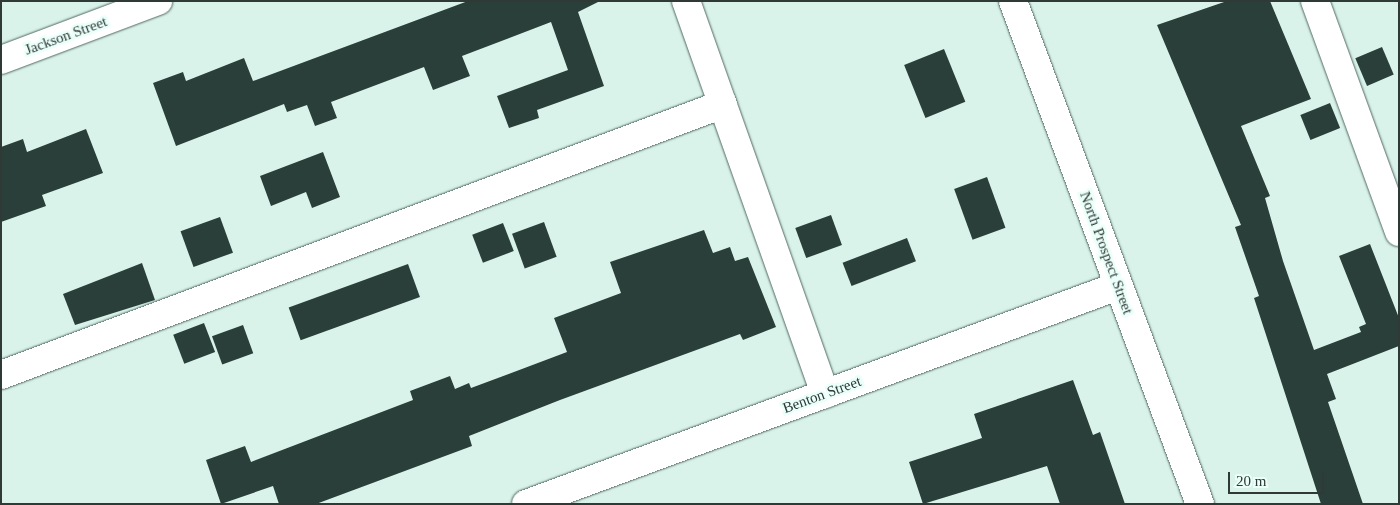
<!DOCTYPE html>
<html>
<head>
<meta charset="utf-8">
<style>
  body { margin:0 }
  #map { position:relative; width:1400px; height:505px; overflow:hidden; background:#d9f3eb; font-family:"Times New Roman",serif }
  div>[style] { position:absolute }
  .building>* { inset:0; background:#2a3f3a; transform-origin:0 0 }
  .roads { filter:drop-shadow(0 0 1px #516861) drop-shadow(0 0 1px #516861) }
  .minor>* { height:28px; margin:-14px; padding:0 14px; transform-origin:14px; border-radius:14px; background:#fff }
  span { translate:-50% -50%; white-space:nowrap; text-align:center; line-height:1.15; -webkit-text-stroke:5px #eafff9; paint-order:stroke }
  .street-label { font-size:15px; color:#2f3936 }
  .frame { position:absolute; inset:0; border:2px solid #2f3936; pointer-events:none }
  .scale { position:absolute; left:1228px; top:472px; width:96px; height:22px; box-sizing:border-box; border:2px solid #2f3936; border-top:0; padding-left:6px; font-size:15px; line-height:18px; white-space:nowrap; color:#2f3936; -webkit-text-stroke:4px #eafff9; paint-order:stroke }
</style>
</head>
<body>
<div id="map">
  <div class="building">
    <div style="clip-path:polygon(468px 1px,600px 1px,578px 12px,604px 86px,537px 110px,539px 118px,509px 128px,497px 96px,568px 70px,551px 22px,462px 56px,470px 76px,433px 90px,424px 67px,331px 102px,337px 118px,315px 126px,307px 105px,287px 112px,284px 104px,176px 146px,153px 83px,183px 72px,186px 81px,244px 58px,253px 81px)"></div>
    <div style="clip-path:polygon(1227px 1px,1270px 1px,1311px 99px,1241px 126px,1270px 196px,1265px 198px,1283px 261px,1314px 350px,1361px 332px,1359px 327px,1366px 324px,1339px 256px,1370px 244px,1399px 318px,1399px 346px,1327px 374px,1336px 399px,1328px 402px,1363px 504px,1321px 504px,1254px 298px,1259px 296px,1235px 227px,1241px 225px,1157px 25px)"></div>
    <div style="left:1382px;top:47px;width:30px;height:29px;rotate:67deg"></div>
    <div style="left:944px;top:49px;width:57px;height:43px;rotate:68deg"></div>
    <div style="left:1330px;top:103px;width:27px;height:32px;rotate:68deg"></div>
    <div style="clip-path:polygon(86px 129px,103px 173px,42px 195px,46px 206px,1px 222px,1px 147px,23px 139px,27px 152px)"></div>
    <div style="clip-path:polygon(323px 152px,340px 197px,312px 208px,306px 192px,271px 206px,260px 176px)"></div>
    <div style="left:987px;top:177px;width:54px;height:35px;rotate:70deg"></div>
    <div style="left:831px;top:215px;width:32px;height:38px;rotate:70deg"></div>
    <div style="left:220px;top:217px;width:38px;height:42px;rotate:70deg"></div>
    <div style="left:544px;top:222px;width:37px;height:34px;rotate:70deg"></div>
    <div style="left:503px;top:223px;width:30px;height:33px;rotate:69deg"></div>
    <div style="clip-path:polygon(704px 230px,713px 253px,730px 247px,735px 261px,748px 257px,776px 327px,743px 340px,740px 334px,560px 400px,469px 436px,472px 446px,316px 504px,279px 504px,273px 486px,221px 504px,206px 460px,245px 446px,251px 462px,413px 400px,410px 391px,450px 376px,455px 389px,469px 383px,471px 388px,567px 352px,554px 318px,621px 293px,610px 262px)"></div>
    <div style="left:907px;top:238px;width:25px;height:69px;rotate:69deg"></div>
    <div style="clip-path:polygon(142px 263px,155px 300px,75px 325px,63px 294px)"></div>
    <div style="left:408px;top:264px;width:35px;height:127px;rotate:70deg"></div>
    <div style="left:204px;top:323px;width:31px;height:33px;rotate:69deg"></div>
    <div style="left:243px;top:325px;width:30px;height:33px;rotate:70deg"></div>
    <div style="clip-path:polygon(1073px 380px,1093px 435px,1100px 432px,1125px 504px,1060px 504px,1047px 466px,923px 504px,909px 462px,982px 438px,974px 414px)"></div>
  </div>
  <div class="roads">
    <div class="minor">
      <div style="left:686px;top:1px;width:417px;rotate:70.5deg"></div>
      <div style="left:1013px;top:1px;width:537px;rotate:69.61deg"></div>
      <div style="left:1315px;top:1px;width:246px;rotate:70deg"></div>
      <div style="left:1px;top:60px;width:168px;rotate:-20.6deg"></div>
      <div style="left:1px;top:375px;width:771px;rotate:-20.57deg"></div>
      <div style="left:526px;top:504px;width:631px;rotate:-20.22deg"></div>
    </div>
  </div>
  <div class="street-label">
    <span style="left:66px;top:36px;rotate:-20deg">Jackson Street</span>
    <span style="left:1106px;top:253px;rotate:70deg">North Prospect Street</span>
    <span style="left:822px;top:395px;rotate:-20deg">Benton Street</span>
  </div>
  <div class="frame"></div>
  <div class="scale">20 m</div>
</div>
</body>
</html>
